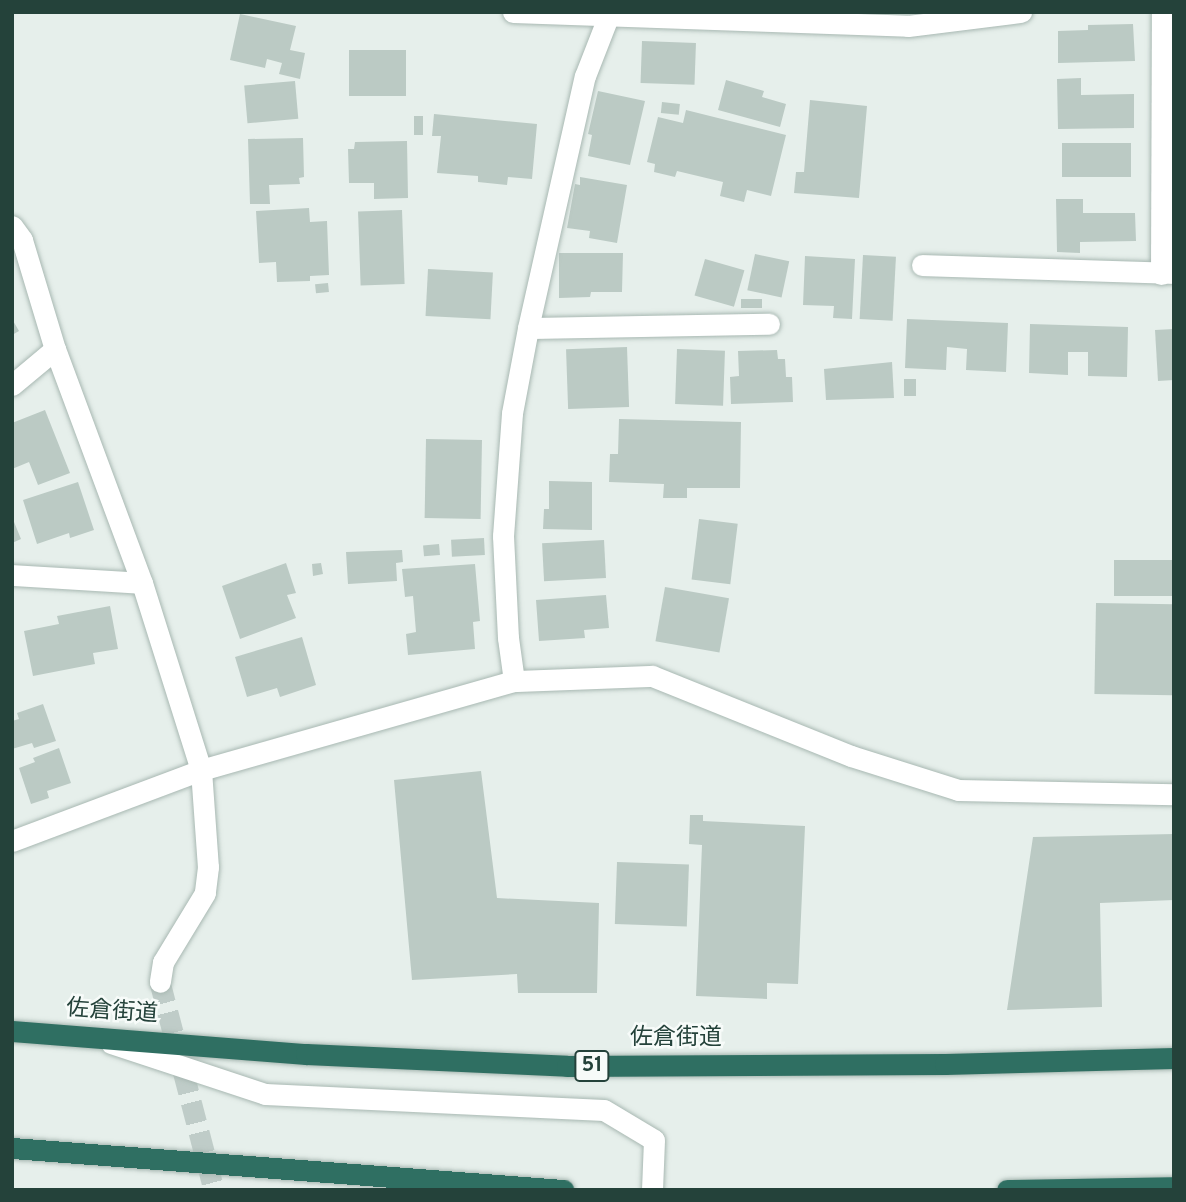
<!DOCTYPE html>
<html>
<head>
<meta charset="utf-8">
<style>
  body { margin:0 }
  #map { position:relative; width:1186px; height:1202px; overflow:hidden; background:#e6efeb; font-family:Overpass,"Noto Sans JP",sans-serif }
  div>[style] { position:absolute }
  .building>* { inset:0; background:#bbcac4; transform-origin:0 0 }
  .minor-tunnel>* { height:21px; margin-top:-10.5px; transform-origin:0; background:repeating-linear-gradient(90deg,#bfccc8 0 21px,transparent 0 31px) }
  .roads { filter:drop-shadow(0 0 2px #a8b8b2) drop-shadow(0 0 2px #a8b8b2) }
  .minor>* { height:21px; margin:-10.5px; padding:0 10.5px; transform-origin:10.5px; border-radius:10.5px; background:#fff }
  .highway>* { height:21px; margin:-10.5px; padding:0 10.5px; transform-origin:10.5px; border-radius:10.5px; background:#2f6f62 }
  span { translate:-50% -50%; white-space:nowrap; text-align:center; line-height:1.15; -webkit-text-stroke:5px #f7fbf9; paint-order:stroke }
  .shield-label span { padding:2px 5px; background:#f7fbf9; border:2px solid; border-radius:5px; -webkit-text-stroke-width:0 }
  .shield-label { font-size:21px; color:#24423a; font-weight:700 }
  .street-label { font-size:23px; color:#24423a }
  .frame { position:absolute; inset:0; border:14px solid #24423a; pointer-events:none }
</style>
</head>
<body>
<div id="map">
  <div class="building">
    <div style="clip-path:polygon(240px 14px,296px 26px,290px 50px,305px 53px,300px 79px,279px 74px,282px 63px,267px 59px,265px 68px,230px 60px)"></div>
    <div style="clip-path:polygon(1133px 24px,1135px 61px,1058px 63px,1058px 31px,1088px 30px,1088px 25px)"></div>
    <div style="left:642px;top:41px;width:54px;height:42px;rotate:2deg"></div>
    <div style="left:349px;top:50px;width:57px;height:46px"></div>
    <div style="clip-path:polygon(1081px 78px,1081px 95px,1134px 94px,1134px 128px,1058px 129px,1057px 79px)"></div>
    <div style="clip-path:polygon(726px 80px,764px 91px,762px 97px,786px 104px,780px 127px,718px 110px)"></div>
    <div style="left:295px;top:81px;width:38px;height:51px;rotate:85deg"></div>
    <div style="clip-path:polygon(598px 91px,645px 101px,630px 165px,588px 156px,592px 135px,588px 134px)"></div>
    <div style="clip-path:polygon(810px 100px,867px 106px,859px 198px,794px 193px,796px 172px,804px 172px)"></div>
    <div style="left:662px;top:102px;width:18px;height:11px;rotate:6deg"></div>
    <div style="clip-path:polygon(686px 110px,786px 135px,771px 196px,747px 190px,744px 202px,720px 196px,723px 182px,677px 171px,675px 177px,654px 172px,655px 164px,647px 162px,658px 117px,683px 123px)"></div>
    <div style="clip-path:polygon(434px 114px,537px 124px,532px 179px,508px 177px,507px 185px,478px 182px,478px 176px,437px 173px,441px 136px,432px 136px)"></div>
    <div style="left:414px;top:116px;width:9px;height:19px"></div>
    <div style="clip-path:polygon(303px 138px,304px 177px,299px 178px,300px 184px,269px 185px,270px 204px,250px 204px,248px 139px)"></div>
    <div style="clip-path:polygon(407px 141px,408px 198px,374px 199px,374px 183px,349px 183px,348px 149px,354px 149px,355px 142px)"></div>
    <div style="left:1062px;top:143px;width:69px;height:34px"></div>
    <div style="clip-path:polygon(580px 177px,627px 185px,617px 243px,589px 238px,590px 231px,567px 228px,575px 184px,580px 185px)"></div>
    <div style="clip-path:polygon(1056px 199px,1083px 199px,1083px 213px,1135px 213px,1136px 241px,1080px 242px,1080px 253px,1057px 252px)"></div>
    <div style="clip-path:polygon(309px 208px,310px 222px,327px 221px,329px 275px,310px 276px,310px 281px,277px 282px,276px 262px,259px 263px,256px 211px)"></div>
    <div style="left:402px;top:210px;width:74px;height:44px;rotate:88deg"></div>
    <div style="clip-path:polygon(559px 253px,623px 253px,622px 292px,591px 292px,590px 297px,559px 298px)"></div>
    <div style="left:755px;top:254px;width:35px;height:37px;rotate:12deg"></div>
    <div style="left:863px;top:255px;width:33px;height:64px;rotate:3deg"></div>
    <div style="clip-path:polygon(805px 256px,855px 259px,852px 319px,833px 318px,834px 306px,803px 305px)"></div>
    <div style="left:705px;top:259px;width:41px;height:38px;rotate:16deg"></div>
    <div style="left:428px;top:269px;width:65px;height:47px;rotate:3deg"></div>
    <div style="left:328px;top:283px;width:9px;height:13px;rotate:84deg"></div>
    <div style="left:741px;top:299px;width:21px;height:9px"></div>
    <div style="clip-path:polygon(12px 319px,19px 331px,12px 335px)"></div>
    <div style="clip-path:polygon(907px 319px,1008px 323px,1006px 372px,966px 370px,967px 349px,947px 347px,946px 370px,905px 368px)"></div>
    <div style="clip-path:polygon(1030px 324px,1128px 327px,1127px 377px,1088px 376px,1088px 352px,1068px 352px,1068px 375px,1029px 373px)"></div>
    <div style="clip-path:polygon(1174px 329px,1174px 380px,1158px 381px,1155px 330px)"></div>
    <div style="left:627px;top:347px;width:60px;height:61px;rotate:88deg"></div>
    <div style="left:677px;top:349px;width:48px;height:55px;rotate:2deg"></div>
    <div style="clip-path:polygon(777px 350px,778px 359px,785px 359px,786px 377px,792px 377px,793px 402px,731px 404px,730px 377px,739px 376px,738px 351px)"></div>
    <div style="clip-path:polygon(892px 362px,894px 398px,826px 400px,824px 369px)"></div>
    <div style="left:904px;top:379px;width:12px;height:17px"></div>
    <div style="clip-path:polygon(45px 410px,70px 473px,38px 485px,29px 462px,12px 469px,12px 423px)"></div>
    <div style="clip-path:polygon(619px 419px,741px 422px,740px 488px,687px 488px,687px 498px,663px 498px,664px 484px,609px 482px,610px 454px,618px 454px)"></div>
    <div style="left:426px;top:439px;width:56px;height:79px;rotate:1deg"></div>
    <div style="clip-path:polygon(549px 481px,592px 482px,592px 530px,543px 529px,544px 509px,549px 509px)"></div>
    <div style="clip-path:polygon(78px 482px,94px 530px,70px 538px,69px 533px,37px 544px,23px 500px)"></div>
    <div style="clip-path:polygon(12px 517px,21px 539px,12px 543px)"></div>
    <div style="left:699px;top:519px;width:39px;height:61px;rotate:7deg"></div>
    <div style="left:484px;top:538px;width:17px;height:33px;rotate:87deg"></div>
    <div style="left:604px;top:540px;width:38px;height:62px;rotate:87deg"></div>
    <div style="left:439px;top:544px;width:11px;height:16px;rotate:85deg"></div>
    <div style="clip-path:polygon(402px 550px,403px 562px,396px 563px,397px 581px,348px 584px,346px 552px)"></div>
    <div style="left:1114px;top:560px;width:58px;height:36px"></div>
    <div style="clip-path:polygon(286px 563px,296px 593px,287px 595px,296px 618px,240px 639px,222px 586px)"></div>
    <div style="clip-path:polygon(321px 563px,323px 574px,313px 576px,312px 564px)"></div>
    <div style="clip-path:polygon(475px 564px,480px 621px,473px 622px,475px 649px,408px 655px,406px 634px,416px 632px,413px 596px,405px 597px,402px 569px)"></div>
    <div style="left:665px;top:587px;width:65px;height:55px;rotate:10deg"></div>
    <div style="clip-path:polygon(606px 595px,609px 628px,584px 630px,585px 638px,539px 641px,536px 600px)"></div>
    <div style="left:1096px;top:603px;width:78px;height:91px;rotate:1deg"></div>
    <div style="clip-path:polygon(110px 606px,118px 649px,93px 653px,95px 664px,33px 676px,24px 631px,59px 624px,57px 616px)"></div>
    <div style="clip-path:polygon(302px 637px,316px 685px,280px 697px,277px 688px,247px 697px,235px 657px)"></div>
    <div style="clip-path:polygon(43px 704px,56px 741px,34px 748px,32px 743px,12px 749px,12px 721px,19px 719px,17px 713px)"></div>
    <div style="clip-path:polygon(59px 748px,71px 783px,47px 791px,49px 798px,31px 804px,19px 768px,35px 762px,33px 758px)"></div>
    <div style="clip-path:polygon(481px 771px,497px 898px,599px 903px,597px 993px,518px 993px,517px 974px,412px 980px,394px 780px)"></div>
    <div style="clip-path:polygon(690px 815px,703px 815px,703px 821px,805px 826px,798px 984px,767px 983px,767px 999px,696px 996px,702px 845px,689px 844px)"></div>
    <div style="clip-path:polygon(1174px 834px,1174px 900px,1100px 903px,1102px 1007px,1007px 1010px,1033px 837px)"></div>
    <div style="left:617px;top:862px;width:72px;height:62px;rotate:2deg"></div>
  </div>
  <div class="minor-tunnel">
    <div style="left:160px;top:982px;width:215px;rotate:75.4deg"></div>
  </div>
  <div class="roads">
    <div class="minor">
      <div style="left:513px;top:12px;width:395px;rotate:2deg"></div>
      <div style="left:908px;top:26px;width:114px;rotate:-7.1deg"></div>
      <div style="left:12px;top:226px;width:17px;rotate:54deg"></div>
      <div style="left:22px;top:240px;width:114px;rotate:73.2deg"></div>
      <div style="left:55px;top:349px;width:250px;rotate:69.6deg"></div>
      <div style="left:142px;top:583px;width:196px;rotate:72.5deg"></div>
      <div style="left:201px;top:770px;width:97px;rotate:85.9deg"></div>
      <div style="left:208px;top:867px;width:26px;rotate:97deg"></div>
      <div style="left:205px;top:893px;width:81px;rotate:121.3deg"></div>
      <div style="left:163px;top:962px;width:20px;rotate:99deg"></div>
      <div style="left:922px;top:265px;width:252px;rotate:1.8deg"></div>
      <div style="left:1161px;top:274px;width:262px;rotate:-89.8deg"></div>
      <div style="left:528px;top:328px;width:241px;rotate:-1deg"></div>
      <div style="left:12px;top:385px;width:56px;rotate:-39.9deg"></div>
      <div style="left:12px;top:575px;width:130px;rotate:3.5deg"></div>
      <div style="left:514px;top:681px;width:43px;rotate:-97.9deg"></div>
      <div style="left:508px;top:638px;width:102px;rotate:-92.8deg"></div>
      <div style="left:503px;top:536px;width:123px;rotate:-85.8deg"></div>
      <div style="left:512px;top:413px;width:86px;rotate:-79.3deg"></div>
      <div style="left:528px;top:328px;width:258px;rotate:-77.3deg"></div>
      <div style="left:585px;top:76px;width:69px;rotate:-68.7deg"></div>
      <div style="left:12px;top:841px;width:202px;rotate:-20.6deg"></div>
      <div style="left:201px;top:770px;width:325px;rotate:-15.9deg"></div>
      <div style="left:514px;top:681px;width:138px;rotate:-2.1deg"></div>
      <div style="left:652px;top:676px;width:214px;rotate:21.9deg"></div>
      <div style="left:851px;top:756px;width:112px;rotate:17.6deg"></div>
      <div style="left:958px;top:790px;width:216px;rotate:1.1deg"></div>
      <div style="left:111px;top:1043px;width:162px;rotate:18.3deg"></div>
      <div style="left:265px;top:1094px;width:339px;rotate:2.7deg"></div>
      <div style="left:604px;top:1110px;width:58px;rotate:31deg"></div>
      <div style="left:654px;top:1140px;width:50px;rotate:92.3deg"></div>
    </div>
    <div class="highway">
      <div style="left:12px;top:1031px;width:295px;rotate:4.5deg"></div>
      <div style="left:306px;top:1054px;width:261px;rotate:2.6deg"></div>
      <div style="left:567px;top:1066px;width:378px;rotate:-0.3deg"></div>
      <div style="left:945px;top:1064px;width:229px;rotate:-1.5deg"></div>
      <div style="left:12px;top:1148px;width:553px;rotate:4.36deg"></div>
      <div style="left:1007px;top:1190px;width:167px;rotate:-1deg"></div>
    </div>
  </div>
  <div class="shield-label">
    <span style="left:592px;top:1066px">51</span>
  </div>
  <div class="street-label">
    <span style="left:112px;top:1013px;rotate:4deg">佐倉街道</span>
    <span style="left:676px;top:1039px">佐倉街道</span>
  </div>
  <div class="frame"></div>
</div>
</body>
</html>
